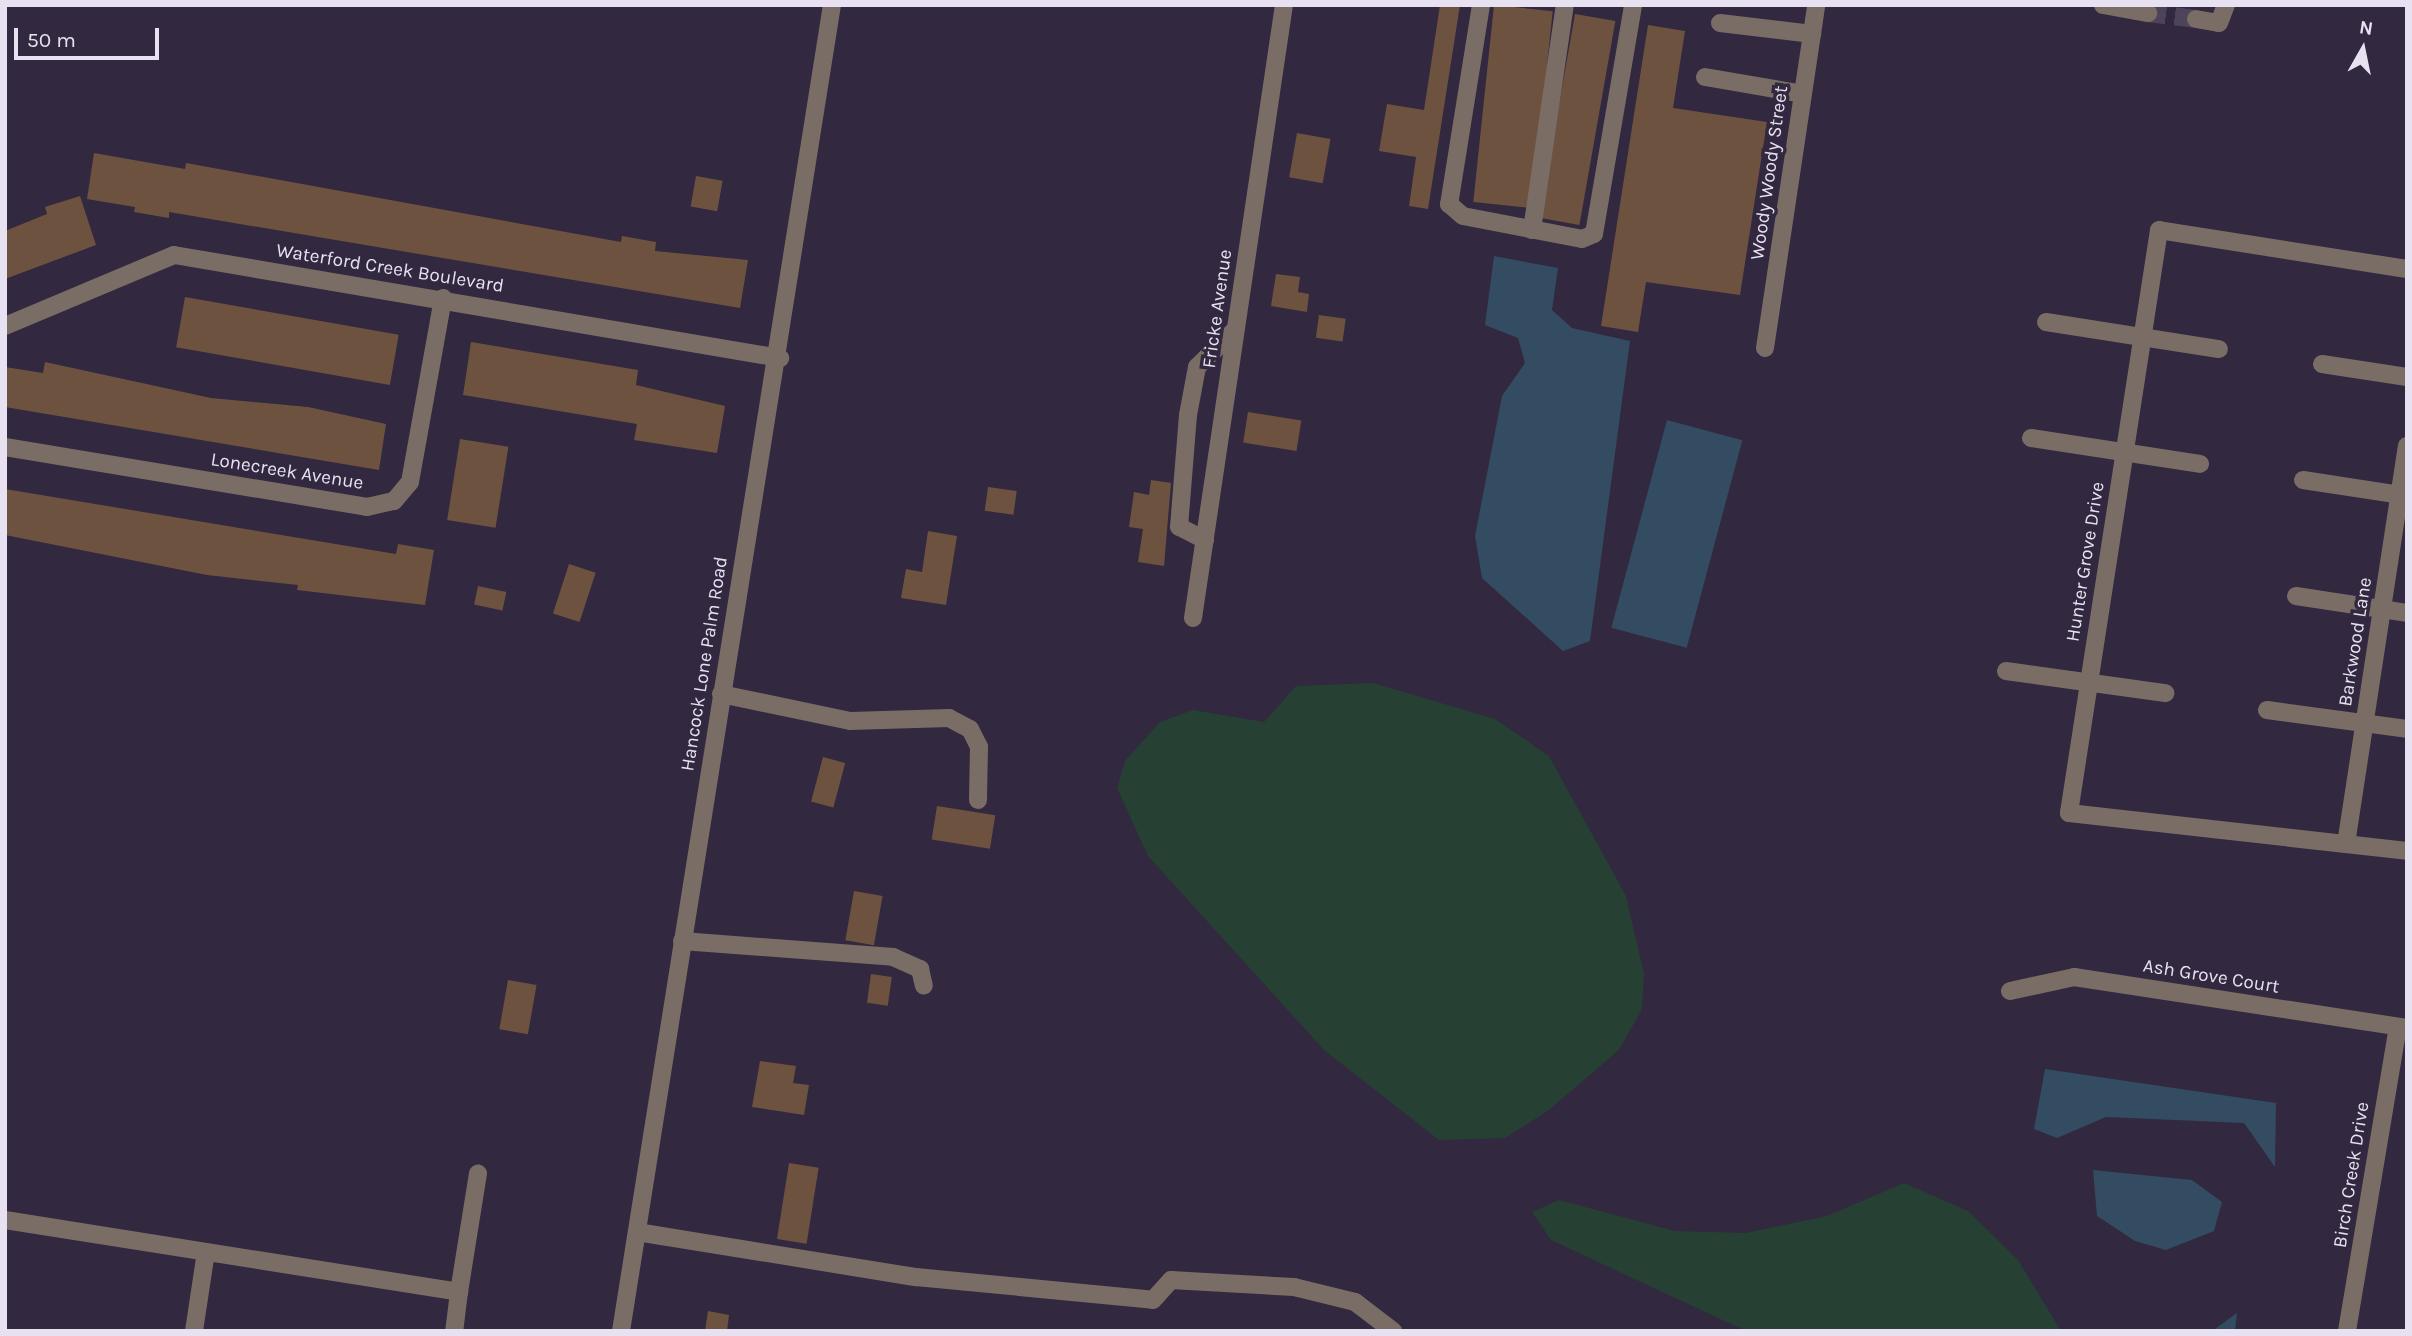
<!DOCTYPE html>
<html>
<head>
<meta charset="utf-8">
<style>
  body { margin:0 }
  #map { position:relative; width:2412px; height:1336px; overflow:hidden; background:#32283f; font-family:Karla,sans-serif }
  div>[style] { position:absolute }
  .green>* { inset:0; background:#264033 }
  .water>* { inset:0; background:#334c61; transform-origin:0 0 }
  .building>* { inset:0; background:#6e5240; transform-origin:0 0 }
  .minor-tunnel>* { height:18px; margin-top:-9px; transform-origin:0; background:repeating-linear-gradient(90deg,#4d445a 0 18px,transparent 0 27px) }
  .minor>* { height:18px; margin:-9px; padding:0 9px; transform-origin:9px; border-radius:9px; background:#7a6d66 }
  span { translate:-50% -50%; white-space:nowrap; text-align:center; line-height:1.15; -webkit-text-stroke:7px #32283f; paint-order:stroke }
  .street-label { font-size:19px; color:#e7e1f1 }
  .frame { position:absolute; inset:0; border:7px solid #e7e1f1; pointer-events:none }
  .north { position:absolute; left:2328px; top:14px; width:70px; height:70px; -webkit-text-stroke:5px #32283f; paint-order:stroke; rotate:9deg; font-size:19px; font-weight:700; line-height:28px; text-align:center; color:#e7e1f1 }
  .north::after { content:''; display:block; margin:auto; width:24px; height:32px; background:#e7e1f1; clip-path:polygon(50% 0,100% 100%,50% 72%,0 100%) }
  .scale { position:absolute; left:14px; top:28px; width:145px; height:32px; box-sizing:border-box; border:4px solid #e7e1f1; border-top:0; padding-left:9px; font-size:21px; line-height:24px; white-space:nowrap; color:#e7e1f1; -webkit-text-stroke:5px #32283f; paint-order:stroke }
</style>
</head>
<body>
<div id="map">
  <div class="green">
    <div style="clip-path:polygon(1373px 683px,1495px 719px,1549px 756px,1626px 896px,1644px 974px,1642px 1009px,1619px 1050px,1549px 1110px,1505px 1138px,1439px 1140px,1324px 1050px,1148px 856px,1117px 788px,1125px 761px,1160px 722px,1193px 710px,1264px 722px,1296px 686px)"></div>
    <div style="clip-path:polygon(1904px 1183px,1968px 1211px,2018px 1260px,2061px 1331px,1746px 1331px,1551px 1240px,1532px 1212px,1559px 1200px,1675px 1231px,1745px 1233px,1827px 1216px)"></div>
  </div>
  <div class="water">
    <div style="clip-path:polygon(1494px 256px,1558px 268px,1552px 310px,1572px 328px,1630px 341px,1590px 641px,1563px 651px,1482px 578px,1475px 536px,1502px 396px,1525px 363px,1518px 338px,1485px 325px)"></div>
    <div style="left:1667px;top:420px;width:78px;height:215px;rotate:15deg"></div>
    <div style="clip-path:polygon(2045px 1069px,2276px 1103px,2275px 1167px,2244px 1123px,2106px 1117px,2057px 1138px,2034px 1129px)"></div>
    <div style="clip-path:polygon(2093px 1170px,2192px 1180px,2222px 1202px,2214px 1231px,2166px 1250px,2135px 1241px,2097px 1216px)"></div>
    <div style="clip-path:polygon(2237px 1313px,2235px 1331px,2212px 1331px)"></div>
  </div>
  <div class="building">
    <div style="clip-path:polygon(1440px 5px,1460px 5px,1428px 209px,1409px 206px,1416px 157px,1379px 151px,1387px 104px,1424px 110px)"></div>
    <div style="left:1494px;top:5px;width:59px;height:198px;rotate:6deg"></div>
    <div style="left:1575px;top:14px;width:41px;height:207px;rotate:10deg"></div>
    <div style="clip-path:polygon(1648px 25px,1685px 31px,1673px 108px,1767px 122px,1740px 295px,1646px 282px,1638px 332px,1601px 326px)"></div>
    <div style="left:1297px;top:133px;width:34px;height:45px;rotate:10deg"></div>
    <div style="clip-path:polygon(94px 153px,185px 169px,186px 163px,621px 242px,622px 236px,656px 242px,655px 251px,748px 260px,740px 308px,169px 212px,169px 218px,134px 212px,135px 207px,87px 199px)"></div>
    <div style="left:696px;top:176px;width:27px;height:31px;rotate:10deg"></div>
    <div style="clip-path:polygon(80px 196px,96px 245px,5px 279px,5px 231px,47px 214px,45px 207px)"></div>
    <div style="clip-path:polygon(1276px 274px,1300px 277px,1298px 292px,1309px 294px,1307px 312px,1271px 306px)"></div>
    <div style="left:185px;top:297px;width:217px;height:51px;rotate:10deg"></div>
    <div style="left:1319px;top:315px;width:27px;height:23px;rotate:8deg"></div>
    <div style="clip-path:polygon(471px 342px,638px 370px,636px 385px,725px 406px,717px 453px,634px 440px,637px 424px,463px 395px)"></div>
    <div style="clip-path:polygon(45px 362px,211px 398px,308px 407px,386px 424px,379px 470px,5px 407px,5px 367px,43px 373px)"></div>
    <div style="left:1248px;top:412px;width:54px;height:31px;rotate:9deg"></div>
    <div style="left:460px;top:439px;width:49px;height:82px;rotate:9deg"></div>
    <div style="clip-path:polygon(1151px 480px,1171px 483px,1164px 566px,1138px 562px,1143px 529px,1129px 527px,1134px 492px,1149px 495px)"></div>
    <div style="left:988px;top:487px;width:29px;height:24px;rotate:8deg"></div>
    <div style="clip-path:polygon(5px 489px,396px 554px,398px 544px,434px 550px,425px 605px,297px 590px,298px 585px,207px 575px,5px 535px)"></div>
    <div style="clip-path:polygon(928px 531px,957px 536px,946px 605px,901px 598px,906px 569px,922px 572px)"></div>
    <div style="left:569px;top:564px;width:28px;height:52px;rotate:18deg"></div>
    <div style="left:478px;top:586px;width:29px;height:19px;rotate:12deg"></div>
    <div style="left:823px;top:757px;width:23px;height:46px;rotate:15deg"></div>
    <div style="left:937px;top:806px;width:59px;height:34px;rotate:9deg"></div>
    <div style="left:854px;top:891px;width:29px;height:50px;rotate:10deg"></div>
    <div style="left:871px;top:974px;width:21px;height:29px;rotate:8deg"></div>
    <div style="left:508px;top:980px;width:29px;height:50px;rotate:10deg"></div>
    <div style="clip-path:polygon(760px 1061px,796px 1066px,793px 1083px,809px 1085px,804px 1115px,752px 1107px)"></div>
    <div style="left:789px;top:1163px;width:30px;height:77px;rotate:9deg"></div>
    <div style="clip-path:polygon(708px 1311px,729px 1315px,727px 1331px,705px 1331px)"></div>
  </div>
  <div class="minor-tunnel">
    <div style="left:2148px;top:13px;width:48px;rotate:7.1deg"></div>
  </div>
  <div class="minor">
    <div style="left:1481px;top:5px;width:202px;rotate:99.1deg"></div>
    <div style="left:1449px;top:204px;width:18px;rotate:41deg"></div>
    <div style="left:1463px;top:216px;width:121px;rotate:10.9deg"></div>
    <div style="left:1582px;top:239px;width:13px;rotate:-23deg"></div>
    <div style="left:1594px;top:234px;width:232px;rotate:-80.3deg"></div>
    <div style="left:2103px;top:5px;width:46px;rotate:10.1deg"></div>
    <div style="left:2196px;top:19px;width:23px;rotate:10deg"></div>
    <div style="left:2219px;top:23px;width:19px;rotate:-69deg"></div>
    <div style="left:1720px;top:23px;width:93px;rotate:6.8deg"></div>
    <div style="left:1705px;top:77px;width:99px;rotate:9.8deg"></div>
    <div style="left:1532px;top:230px;width:227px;rotate:-81.7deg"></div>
    <div style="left:2407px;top:269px;width:251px;rotate:-171.1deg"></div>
    <div style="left:2159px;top:230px;width:590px;rotate:98.78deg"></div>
    <div style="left:2069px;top:813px;width:340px;rotate:6.4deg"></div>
    <div style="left:2046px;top:322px;width:175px;rotate:8.9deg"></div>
    <div style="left:5px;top:326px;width:183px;rotate:-22.8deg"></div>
    <div style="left:174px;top:255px;width:615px;rotate:9.65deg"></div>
    <div style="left:1765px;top:348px;width:347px;rotate:-81.5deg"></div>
    <div style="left:2322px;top:364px;width:86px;rotate:8.7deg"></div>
    <div style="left:2031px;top:438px;width:171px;rotate:8.7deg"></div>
    <div style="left:5px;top:447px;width:367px;rotate:9.4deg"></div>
    <div style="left:367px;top:507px;width:28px;rotate:-13deg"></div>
    <div style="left:394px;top:501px;width:25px;rotate:-50deg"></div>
    <div style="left:410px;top:482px;width:187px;rotate:-79.8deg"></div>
    <div style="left:2303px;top:480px;width:105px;rotate:8.7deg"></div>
    <div style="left:1205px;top:540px;width:29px;rotate:-153deg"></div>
    <div style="left:1179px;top:527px;width:112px;rotate:-85.4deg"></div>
    <div style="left:1188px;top:415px;width:49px;rotate:-79.4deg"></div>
    <div style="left:1197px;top:367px;width:54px;rotate:-44.3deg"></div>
    <div style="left:2296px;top:596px;width:112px;rotate:8.7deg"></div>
    <div style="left:1193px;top:618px;width:620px;rotate:-81.56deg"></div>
    <div style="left:2006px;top:671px;width:161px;rotate:7.9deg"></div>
    <div style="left:721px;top:694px;width:132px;rotate:11.8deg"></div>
    <div style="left:850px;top:721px;width:99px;rotate:-1.7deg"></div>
    <div style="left:949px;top:718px;width:24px;rotate:28deg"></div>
    <div style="left:970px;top:729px;width:20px;rotate:63deg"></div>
    <div style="left:979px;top:747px;width:53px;rotate:91.1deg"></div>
    <div style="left:2267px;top:710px;width:141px;rotate:7.7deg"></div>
    <div style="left:2346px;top:844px;width:403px;rotate:-81.3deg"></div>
    <div style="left:682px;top:941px;width:212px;rotate:4.3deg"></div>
    <div style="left:893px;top:957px;width:30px;rotate:24deg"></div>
    <div style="left:920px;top:969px;width:17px;rotate:77deg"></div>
    <div style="left:2010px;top:991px;width:66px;rotate:-12.3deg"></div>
    <div style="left:2074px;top:977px;width:337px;rotate:8.7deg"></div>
    <div style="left:5px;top:1220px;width:460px;rotate:9deg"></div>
    <div style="left:459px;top:1292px;width:39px;rotate:97deg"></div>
    <div style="left:637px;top:1232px;width:283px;rotate:9.2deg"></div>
    <div style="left:916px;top:1277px;width:238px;rotate:5.5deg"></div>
    <div style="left:1153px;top:1300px;width:27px;rotate:-48deg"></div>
    <div style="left:1171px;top:1280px;width:123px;rotate:3.3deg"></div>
    <div style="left:1294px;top:1287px;width:63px;rotate:13.8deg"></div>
    <div style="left:1355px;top:1302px;width:48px;rotate:37.3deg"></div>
    <div style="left:459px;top:1292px;width:120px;rotate:-80.9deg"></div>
    <div style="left:194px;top:1331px;width:80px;rotate:-81.4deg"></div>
    <div style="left:621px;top:1331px;width:1343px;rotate:-80.96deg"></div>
    <div style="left:2347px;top:1331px;width:308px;rotate:-80.5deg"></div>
  </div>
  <div class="street-label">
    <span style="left:1770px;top:173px;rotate:-82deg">Woody Woody Street</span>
    <span style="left:390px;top:269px;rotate:9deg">Waterford Creek Boulevard</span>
    <span style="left:1218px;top:309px;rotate:-82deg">Fricke Avenue</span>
    <span style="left:287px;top:472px;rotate:9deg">Lonecreek Avenue</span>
    <span style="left:2086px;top:562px;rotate:-81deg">Hunter Grove Drive</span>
    <span style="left:2356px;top:642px;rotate:-81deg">Barkwood Lane</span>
    <span style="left:705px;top:664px;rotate:-81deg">Hancock Lone Palm Road</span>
    <span style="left:2211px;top:977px;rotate:9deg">Ash Grove Court</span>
    <span style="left:2352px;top:1175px;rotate:-81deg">Birch Creek Drive</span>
  </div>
  <div class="frame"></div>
  <div class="north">N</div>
  <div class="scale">50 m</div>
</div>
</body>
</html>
